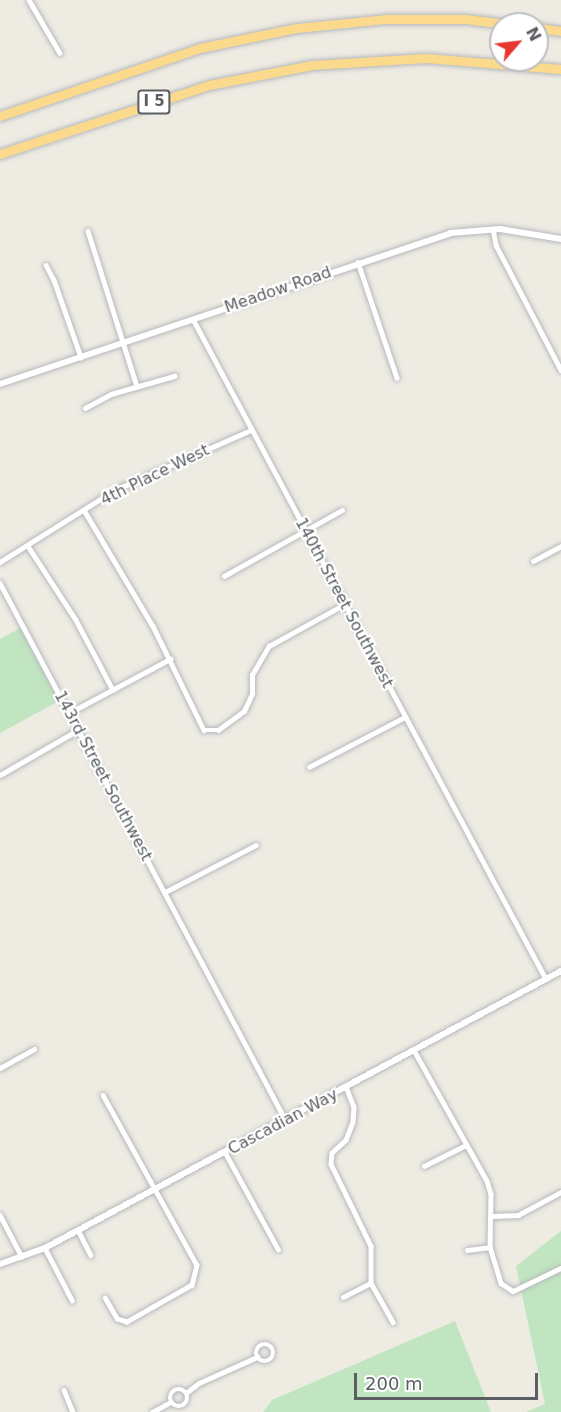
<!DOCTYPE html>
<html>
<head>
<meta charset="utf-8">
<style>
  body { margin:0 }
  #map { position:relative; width:561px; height:1412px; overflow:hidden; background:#eeebe3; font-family:"DejaVu Sans",sans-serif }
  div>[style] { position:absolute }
  .green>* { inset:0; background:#c1e5c0 }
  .roads { filter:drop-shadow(0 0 2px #b6b9bd) drop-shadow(0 0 2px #b6b9bd) }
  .minor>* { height:4.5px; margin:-2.25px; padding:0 2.25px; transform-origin:2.25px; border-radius:2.25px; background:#fff }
  .minor>.ring { margin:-2.25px; padding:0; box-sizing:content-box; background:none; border:4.5px solid #fff; border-radius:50% }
  .tertiary>* { height:6px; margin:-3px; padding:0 3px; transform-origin:3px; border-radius:3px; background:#fff }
  .motorway>* { height:9px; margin:-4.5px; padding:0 4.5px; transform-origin:4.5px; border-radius:4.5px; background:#fbda8d }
  span { translate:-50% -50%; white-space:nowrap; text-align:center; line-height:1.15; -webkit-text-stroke:4.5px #fff; paint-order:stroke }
  .shield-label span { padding:2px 4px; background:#fff; border:2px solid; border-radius:4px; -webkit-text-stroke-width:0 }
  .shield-label { font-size:15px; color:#5b5f63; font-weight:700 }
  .street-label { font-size:16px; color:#5b5f63 }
  .north { position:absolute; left:489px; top:12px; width:60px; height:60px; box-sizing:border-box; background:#fff; border:2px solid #bdbfc1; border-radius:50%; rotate:62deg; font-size:16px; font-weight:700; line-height:24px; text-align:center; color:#5b5f63 }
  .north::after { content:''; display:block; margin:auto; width:21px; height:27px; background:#e63731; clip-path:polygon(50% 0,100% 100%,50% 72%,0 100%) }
  .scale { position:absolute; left:354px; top:1373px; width:184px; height:27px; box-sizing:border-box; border:3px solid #5b5f63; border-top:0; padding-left:8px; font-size:18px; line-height:21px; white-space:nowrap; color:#5b5f63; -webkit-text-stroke:4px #fff; paint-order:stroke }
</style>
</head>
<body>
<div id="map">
  <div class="green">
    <div style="clip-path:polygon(20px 628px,59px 701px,0 733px,0 639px)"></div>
    <div style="clip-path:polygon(561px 1231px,561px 1412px,526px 1412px,545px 1404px,516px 1266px)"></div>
    <div style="clip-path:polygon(455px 1321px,491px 1412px,263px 1412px,272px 1400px)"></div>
  </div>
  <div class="roads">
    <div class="minor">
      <div style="left:29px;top:0;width:61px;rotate:59.7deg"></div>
      <div style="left:493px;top:229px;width:16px;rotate:79deg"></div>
      <div style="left:496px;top:245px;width:141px;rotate:62.5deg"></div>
      <div style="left:88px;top:231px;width:163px;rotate:72.5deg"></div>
      <div style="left:358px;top:262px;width:122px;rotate:71.4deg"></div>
      <div style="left:46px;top:265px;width:17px;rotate:62deg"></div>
      <div style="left:54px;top:280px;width:82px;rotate:70.7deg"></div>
      <div style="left:193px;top:319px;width:748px;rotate:61.86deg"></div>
      <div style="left:85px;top:408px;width:30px;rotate:-28deg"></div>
      <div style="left:111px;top:394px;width:66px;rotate:-15.9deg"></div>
      <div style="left:84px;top:510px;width:135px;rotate:59.3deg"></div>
      <div style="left:153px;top:626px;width:116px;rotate:63.9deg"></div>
      <div style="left:204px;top:730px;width:14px"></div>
      <div style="left:218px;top:730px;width:32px;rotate:-36deg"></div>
      <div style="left:244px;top:711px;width:19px;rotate:-65deg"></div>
      <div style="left:252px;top:694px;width:19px;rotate:-90deg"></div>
      <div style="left:252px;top:675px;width:34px;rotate:-60deg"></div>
      <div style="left:269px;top:646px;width:87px;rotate:-28.9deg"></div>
      <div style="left:28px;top:546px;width:88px;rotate:57deg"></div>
      <div style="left:76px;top:620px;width:79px;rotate:62.1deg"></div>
      <div style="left:533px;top:561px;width:32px;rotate:-28deg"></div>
      <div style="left:0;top:562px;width:136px;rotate:-32.1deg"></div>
      <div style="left:115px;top:490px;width:149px;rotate:-23.8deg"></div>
      <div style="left:224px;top:576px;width:135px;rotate:-29.2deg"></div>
      <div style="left:0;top:583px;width:607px;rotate:62deg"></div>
      <div style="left:69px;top:713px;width:115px;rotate:-28.1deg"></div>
      <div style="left:309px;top:767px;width:108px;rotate:-27.5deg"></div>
      <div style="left:0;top:775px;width:90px;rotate:-30deg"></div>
      <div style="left:165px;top:892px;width:102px;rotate:-27.3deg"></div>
      <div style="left:415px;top:1052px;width:148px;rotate:60.8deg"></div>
      <div style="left:487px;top:1181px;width:14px;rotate:73deg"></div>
      <div style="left:491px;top:1194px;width:53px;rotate:91.1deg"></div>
      <div style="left:490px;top:1247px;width:38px;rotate:73deg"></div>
      <div style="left:501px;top:1283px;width:14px;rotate:34deg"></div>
      <div style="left:513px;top:1291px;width:53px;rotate:-25.6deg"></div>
      <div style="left:0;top:1068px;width:39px;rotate:-29deg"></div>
      <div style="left:347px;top:1089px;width:19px;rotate:69deg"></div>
      <div style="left:354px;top:1107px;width:15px;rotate:94deg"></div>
      <div style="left:353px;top:1122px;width:19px;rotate:111deg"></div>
      <div style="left:346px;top:1140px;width:19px;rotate:137deg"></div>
      <div style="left:332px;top:1153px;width:11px;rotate:95deg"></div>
      <div style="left:331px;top:1164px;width:91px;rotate:64deg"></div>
      <div style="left:371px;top:1246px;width:37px;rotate:90deg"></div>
      <div style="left:371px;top:1283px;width:45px;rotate:60.6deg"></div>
      <div style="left:103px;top:1095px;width:194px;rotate:61.1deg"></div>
      <div style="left:197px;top:1265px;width:21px;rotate:104deg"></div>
      <div style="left:192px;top:1285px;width:75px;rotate:150.4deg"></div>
      <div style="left:127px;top:1322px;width:10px;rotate:-163deg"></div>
      <div style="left:117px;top:1319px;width:24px;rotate:-120deg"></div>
      <div style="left:225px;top:1152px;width:111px;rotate:61.3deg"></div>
      <div style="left:424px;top:1166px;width:47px;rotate:-26.6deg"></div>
      <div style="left:0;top:1215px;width:47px;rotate:62.4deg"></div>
      <div style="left:492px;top:1216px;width:26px;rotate:-2deg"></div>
      <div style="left:518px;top:1215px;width:49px;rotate:-28.1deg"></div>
      <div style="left:78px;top:1230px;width:28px;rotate:63deg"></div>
      <div style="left:45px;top:1248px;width:59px;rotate:62.6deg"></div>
      <div style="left:467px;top:1250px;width:23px;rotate:-7deg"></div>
      <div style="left:343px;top:1297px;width:31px;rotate:-27deg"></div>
      <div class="ring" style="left:256px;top:1344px;width:13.5px;height:13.5px"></div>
      <div class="ring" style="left:170px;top:1389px;width:13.5px;height:13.5px"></div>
      <div style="left:64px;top:1390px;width:24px;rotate:68deg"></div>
      <div style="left:186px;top:1393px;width:16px;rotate:-38deg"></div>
      <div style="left:199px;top:1383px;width:64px;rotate:-24.1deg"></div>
      <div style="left:152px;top:1412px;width:21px;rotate:-28deg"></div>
    </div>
    <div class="tertiary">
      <div style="left:0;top:384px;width:475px;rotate:-18.5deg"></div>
      <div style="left:450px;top:233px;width:50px;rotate:-4.6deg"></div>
      <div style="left:500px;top:229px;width:62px;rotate:9.3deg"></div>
      <div style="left:0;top:1264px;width:48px;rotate:-19.6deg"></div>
      <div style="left:45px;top:1248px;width:586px;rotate:-28.23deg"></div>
    </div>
    <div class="motorway">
      <div style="left:537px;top:28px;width:24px;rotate:7deg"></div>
      <div style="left:0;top:116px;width:211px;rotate:-18.8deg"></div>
      <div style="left:200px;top:48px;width:99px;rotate:-11.7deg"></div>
      <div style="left:297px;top:28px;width:88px;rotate:-5.8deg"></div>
      <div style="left:385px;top:19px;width:80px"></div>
      <div style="left:465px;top:19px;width:42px;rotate:6.8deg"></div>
      <div style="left:0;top:154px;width:220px;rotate:-18.3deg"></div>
      <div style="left:209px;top:85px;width:105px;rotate:-11deg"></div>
      <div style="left:312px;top:65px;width:114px;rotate:-3.5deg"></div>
      <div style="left:426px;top:58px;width:135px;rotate:4.7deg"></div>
    </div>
  </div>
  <div class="shield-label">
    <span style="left:154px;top:102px">I 5</span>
  </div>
  <div class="street-label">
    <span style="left:278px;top:290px;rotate:-19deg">Meadow Road</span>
    <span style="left:155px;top:475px;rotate:-26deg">4th Place West</span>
    <span style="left:344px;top:603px;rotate:62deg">140th Street Southwest</span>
    <span style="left:103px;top:776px;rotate:62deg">143rd Street Southwest</span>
    <span style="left:283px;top:1122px;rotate:-28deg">Cascadian Way</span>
  </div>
  <div class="north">N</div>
  <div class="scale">200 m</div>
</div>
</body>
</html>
